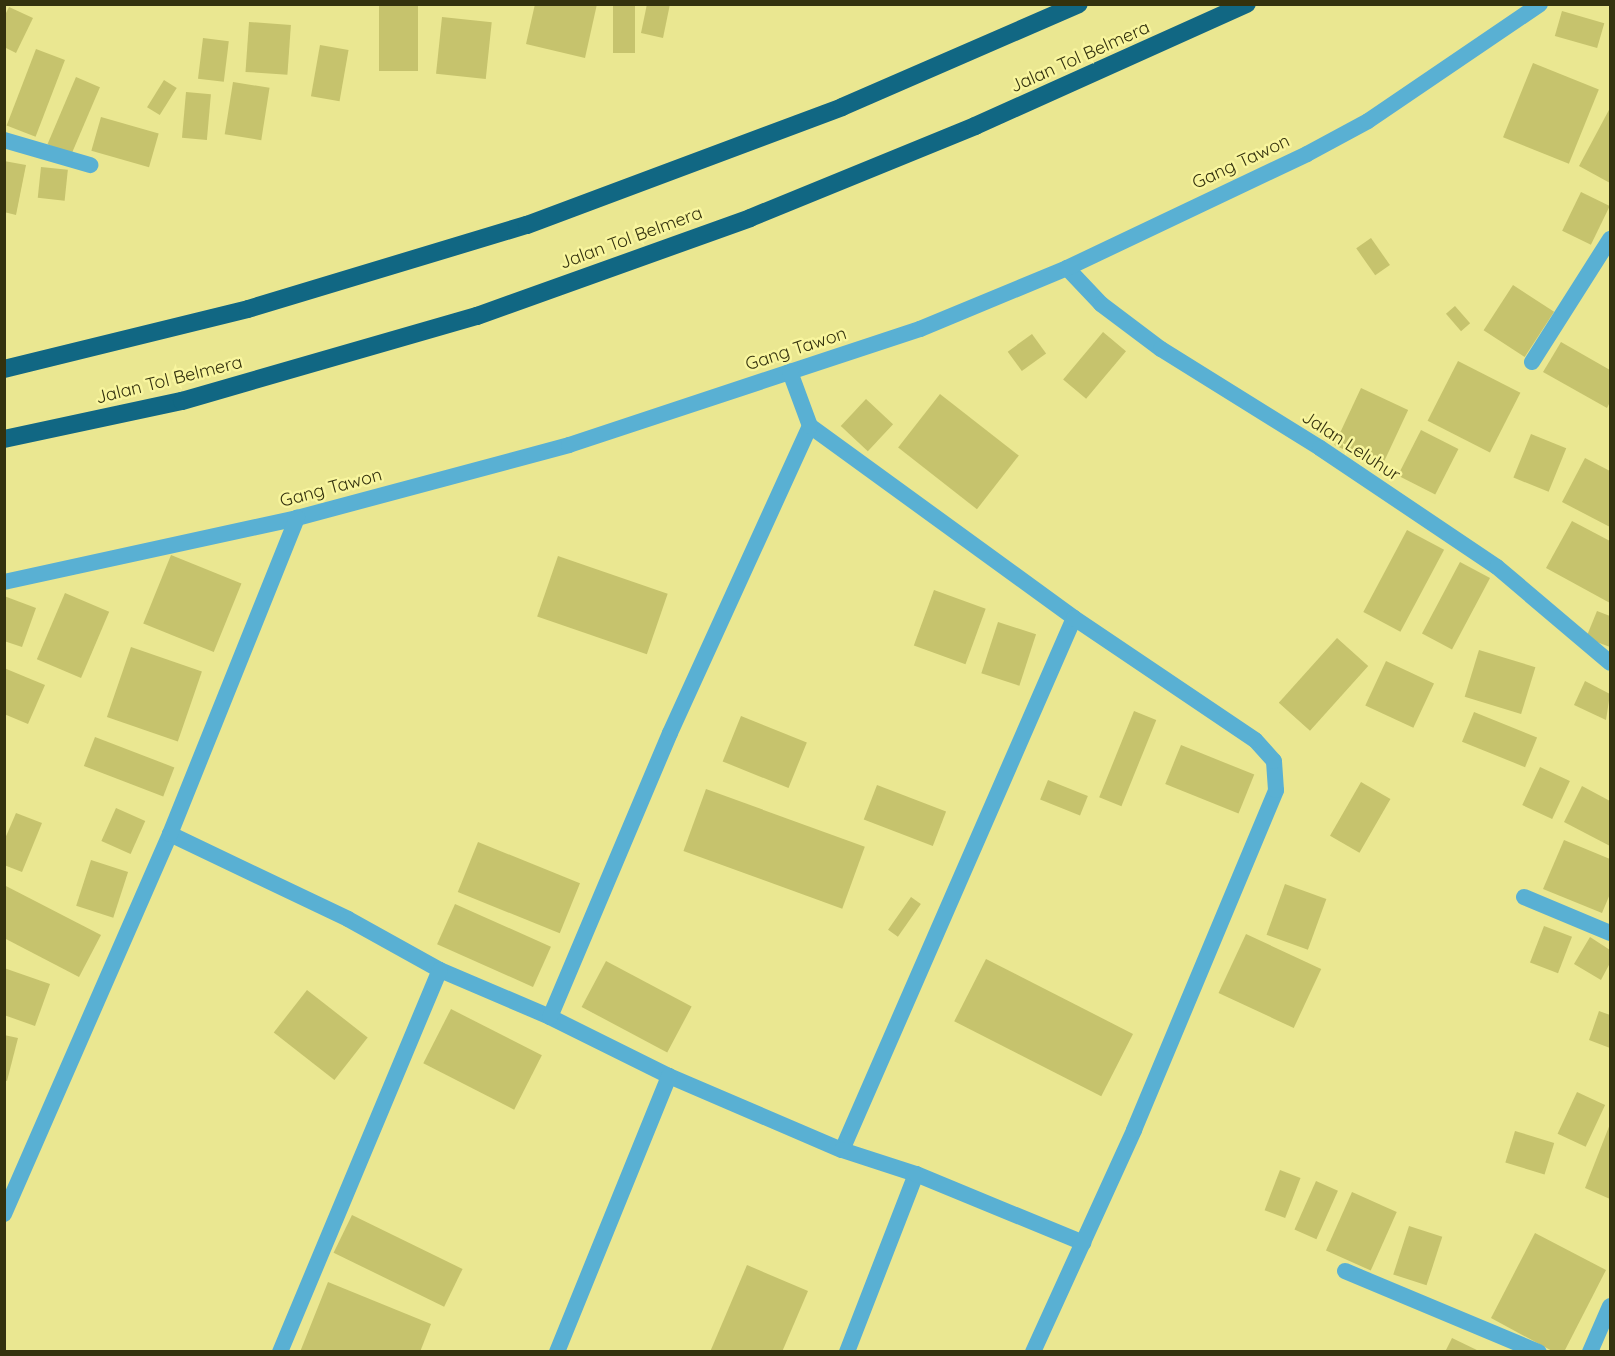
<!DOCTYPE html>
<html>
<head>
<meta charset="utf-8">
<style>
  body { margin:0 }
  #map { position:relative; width:1615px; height:1356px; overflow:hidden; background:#eae791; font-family:Quicksand,sans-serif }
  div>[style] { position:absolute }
  .building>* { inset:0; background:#c6c36d; transform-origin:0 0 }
  .minor>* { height:16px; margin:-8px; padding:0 8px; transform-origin:8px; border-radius:8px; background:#59b0d3 }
  .motorway>* { height:18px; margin:-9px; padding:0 9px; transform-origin:9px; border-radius:9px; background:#116783 }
  span { translate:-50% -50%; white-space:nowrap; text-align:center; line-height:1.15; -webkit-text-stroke:5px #f8f59e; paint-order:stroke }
  .street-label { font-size:18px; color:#34320e }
  .frame { position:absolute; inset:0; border:6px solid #34320e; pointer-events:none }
</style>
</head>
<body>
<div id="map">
  <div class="building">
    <div style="left:379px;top:4px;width:39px;height:67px"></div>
    <div style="clip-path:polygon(535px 4px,597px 4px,585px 58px,526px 44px)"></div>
    <div style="left:613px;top:4px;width:22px;height:49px"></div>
    <div style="clip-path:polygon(647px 4px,670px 4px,663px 38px,641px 33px)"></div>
    <div style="clip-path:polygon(9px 7px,33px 18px,16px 53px,4px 47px,4px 17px)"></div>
    <div style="left:1562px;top:11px;width:44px;height:26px;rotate:16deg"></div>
    <div style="left:442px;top:17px;width:50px;height:57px;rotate:6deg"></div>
    <div style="left:249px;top:22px;width:42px;height:50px;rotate:4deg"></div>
    <div style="left:203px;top:38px;width:26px;height:41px;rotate:7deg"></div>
    <div style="left:320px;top:45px;width:29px;height:52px;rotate:10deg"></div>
    <div style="left:36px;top:49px;width:31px;height:82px;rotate:21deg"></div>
    <div style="left:1533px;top:63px;width:71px;height:80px;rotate:22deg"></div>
    <div style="left:76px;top:77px;width:26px;height:73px;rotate:23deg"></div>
    <div style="left:164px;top:80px;width:15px;height:32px;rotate:32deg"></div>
    <div style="left:233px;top:82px;width:37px;height:53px;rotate:9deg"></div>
    <div style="left:186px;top:92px;width:25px;height:46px;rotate:5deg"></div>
    <div style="clip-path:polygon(1610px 108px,1610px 183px,1579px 166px)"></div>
    <div style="left:101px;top:117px;width:60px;height:35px;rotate:16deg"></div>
    <div style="clip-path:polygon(4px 161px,26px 165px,16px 215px,4px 212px)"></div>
    <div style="left:41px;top:167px;width:27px;height:31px;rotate:6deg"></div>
    <div style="left:1581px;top:192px;width:32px;height:43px;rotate:26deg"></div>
    <div style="left:1371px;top:238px;width:33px;height:18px;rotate:55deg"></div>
    <div style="left:1513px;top:285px;width:49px;height:54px;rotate:33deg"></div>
    <div style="left:1455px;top:306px;width:23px;height:12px;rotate:49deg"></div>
    <div style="left:1103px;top:332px;width:30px;height:62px;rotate:40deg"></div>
    <div style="left:1032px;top:334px;width:24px;height:30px;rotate:54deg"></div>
    <div style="clip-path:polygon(1561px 342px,1610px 370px,1610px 402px,1607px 408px,1543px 372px)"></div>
    <div style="left:1458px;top:361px;width:70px;height:67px;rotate:27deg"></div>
    <div style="left:1361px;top:388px;width:52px;height:63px;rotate:25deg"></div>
    <div style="left:940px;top:394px;width:100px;height:68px;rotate:38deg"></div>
    <div style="left:866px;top:399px;width:37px;height:37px;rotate:43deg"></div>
    <div style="left:1421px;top:430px;width:42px;height:51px;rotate:27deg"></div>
    <div style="left:1531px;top:434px;width:38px;height:47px;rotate:22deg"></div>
    <div style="clip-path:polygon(1585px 458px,1610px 471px,1610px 527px,1562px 502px)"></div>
    <div style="clip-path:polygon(1572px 521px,1610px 541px,1610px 603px,1546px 568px)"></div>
    <div style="left:1407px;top:530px;width:42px;height:93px;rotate:28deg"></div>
    <div style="left:171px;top:555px;width:76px;height:74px;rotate:22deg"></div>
    <div style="left:558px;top:556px;width:116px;height:64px;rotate:19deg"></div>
    <div style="left:1460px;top:562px;width:34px;height:81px;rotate:28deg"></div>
    <div style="left:934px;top:590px;width:55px;height:59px;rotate:20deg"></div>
    <div style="left:65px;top:593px;width:48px;height:72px;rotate:23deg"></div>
    <div style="clip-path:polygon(4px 596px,36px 608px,22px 647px,4px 641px)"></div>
    <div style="clip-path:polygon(1597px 611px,1610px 616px,1610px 647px,1586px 638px)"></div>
    <div style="left:998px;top:622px;width:40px;height:54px;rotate:18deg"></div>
    <div style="left:1337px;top:638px;width:42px;height:87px;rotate:42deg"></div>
    <div style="left:131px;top:647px;width:75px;height:74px;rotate:19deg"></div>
    <div style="left:1479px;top:650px;width:59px;height:49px;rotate:17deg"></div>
    <div style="left:1386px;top:661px;width:53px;height:49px;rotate:25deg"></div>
    <div style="clip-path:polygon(4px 668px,45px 685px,28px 724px,4px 714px)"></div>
    <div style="clip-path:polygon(1585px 681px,1610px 694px,1606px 720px,1574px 705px)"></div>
    <div style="left:1134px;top:711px;width:24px;height:93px;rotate:22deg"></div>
    <div style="left:1474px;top:712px;width:68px;height:32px;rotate:22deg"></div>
    <div style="left:741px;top:716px;width:71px;height:49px;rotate:22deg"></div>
    <div style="left:95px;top:737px;width:85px;height:31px;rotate:21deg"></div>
    <div style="left:1181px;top:745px;width:79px;height:42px;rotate:22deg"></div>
    <div style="left:1540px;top:767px;width:33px;height:42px;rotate:25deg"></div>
    <div style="left:1048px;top:780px;width:43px;height:21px;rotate:22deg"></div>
    <div style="left:1361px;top:782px;width:34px;height:62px;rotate:30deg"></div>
    <div style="left:877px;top:785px;width:74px;height:37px;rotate:21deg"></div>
    <div style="clip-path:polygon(1582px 786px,1610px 801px,1610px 846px,1564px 822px)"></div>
    <div style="left:706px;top:789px;width:169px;height:66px;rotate:20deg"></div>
    <div style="left:116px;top:808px;width:32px;height:36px;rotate:24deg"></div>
    <div style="clip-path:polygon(16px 813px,42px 823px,22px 872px,4px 865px,4px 841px)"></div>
    <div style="clip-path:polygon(1564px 840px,1610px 859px,1610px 894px,1602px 913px,1543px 889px)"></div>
    <div style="left:478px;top:842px;width:110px;height:54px;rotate:22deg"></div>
    <div style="left:91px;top:860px;width:39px;height:48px;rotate:18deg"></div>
    <div style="left:1285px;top:884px;width:44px;height:54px;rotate:20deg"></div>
    <div style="clip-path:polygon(4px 885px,101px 935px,79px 977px,4px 938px)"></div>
    <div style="left:911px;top:897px;width:12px;height:40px;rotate:35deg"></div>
    <div style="left:455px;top:904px;width:105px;height:44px;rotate:24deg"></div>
    <div style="left:1544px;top:926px;width:30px;height:39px;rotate:21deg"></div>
    <div style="left:1246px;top:934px;width:83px;height:65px;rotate:25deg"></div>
    <div style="clip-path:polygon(1590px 937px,1610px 950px,1610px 963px,1601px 980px,1574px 964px)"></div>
    <div style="left:986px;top:959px;width:165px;height:70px;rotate:27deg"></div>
    <div style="left:606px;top:961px;width:97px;height:52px;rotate:28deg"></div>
    <div style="clip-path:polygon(4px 968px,50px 984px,35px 1026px,4px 1015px)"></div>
    <div style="left:307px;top:990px;width:77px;height:54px;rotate:38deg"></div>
    <div style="left:451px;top:1009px;width:102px;height:61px;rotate:27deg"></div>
    <div style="clip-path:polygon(1599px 1011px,1610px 1015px,1610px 1048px,1589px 1040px)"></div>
    <div style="clip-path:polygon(4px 1035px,18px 1038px,7px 1081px,4px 1080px)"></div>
    <div style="left:1577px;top:1092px;width:31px;height:46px;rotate:25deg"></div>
    <div style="clip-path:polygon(1610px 1124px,1610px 1199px,1585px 1188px)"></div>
    <div style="left:1515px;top:1131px;width:41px;height:33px;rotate:17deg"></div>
    <div style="left:1280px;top:1170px;width:22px;height:43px;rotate:21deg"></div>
    <div style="left:1316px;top:1181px;width:24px;height:53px;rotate:24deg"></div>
    <div style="left:1352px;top:1192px;width:49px;height:64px;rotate:24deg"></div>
    <div style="left:352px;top:1215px;width:123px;height:42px;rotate:26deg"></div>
    <div style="left:1409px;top:1226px;width:35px;height:51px;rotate:18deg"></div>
    <div style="clip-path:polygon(1535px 1233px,1606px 1270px,1564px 1352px,1554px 1352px,1491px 1318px)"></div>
    <div style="clip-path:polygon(747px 1265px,808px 1291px,782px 1352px,710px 1352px)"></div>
    <div style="clip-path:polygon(328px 1282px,431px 1324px,420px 1352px,300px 1352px)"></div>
    <div style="clip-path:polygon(1452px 1338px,1481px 1352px,1445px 1352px)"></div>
  </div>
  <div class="minor">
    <div style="left:4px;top:140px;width:90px;rotate:16.2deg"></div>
    <div style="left:1067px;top:268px;width:50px;rotate:46.6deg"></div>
    <div style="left:1101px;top:304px;width:75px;rotate:36.9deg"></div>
    <div style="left:1161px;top:349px;width:187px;rotate:31.9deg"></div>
    <div style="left:1320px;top:448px;width:213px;rotate:33.9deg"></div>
    <div style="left:1497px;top:567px;width:148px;rotate:40.3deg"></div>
    <div style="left:1532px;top:362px;width:146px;rotate:-57.6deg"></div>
    <div style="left:810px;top:426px;width:326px;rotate:36deg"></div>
    <div style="left:1074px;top:618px;width:580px;rotate:113.56deg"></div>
    <div style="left:4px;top:582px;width:300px;rotate:-12.3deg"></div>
    <div style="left:297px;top:518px;width:282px;rotate:-15deg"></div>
    <div style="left:569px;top:445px;width:370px;rotate:-18.3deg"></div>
    <div style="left:920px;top:329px;width:159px;rotate:-22.5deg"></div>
    <div style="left:1067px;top:268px;width:266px;rotate:-25.4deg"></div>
    <div style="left:1307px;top:154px;width:69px;rotate:-28.4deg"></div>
    <div style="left:1368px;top:121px;width:208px;rotate:-34.2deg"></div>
    <div style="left:170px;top:834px;width:197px;rotate:25.5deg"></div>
    <div style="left:348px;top:919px;width:105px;rotate:29deg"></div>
    <div style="left:440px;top:970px;width:120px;rotate:23.1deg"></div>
    <div style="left:550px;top:1017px;width:133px;rotate:26.4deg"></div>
    <div style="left:669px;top:1076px;width:188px;rotate:23.2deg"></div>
    <div style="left:842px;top:1150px;width:78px;rotate:18deg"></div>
    <div style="left:916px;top:1174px;width:191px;rotate:111.2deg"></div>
    <div style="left:1524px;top:897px;width:93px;rotate:22.7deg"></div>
    <div style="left:550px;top:1017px;width:308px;rotate:-67.1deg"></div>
    <div style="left:670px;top:733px;width:337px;rotate:-65.5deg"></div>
    <div style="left:810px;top:426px;width:58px;rotate:-110.3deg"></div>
    <div style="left:916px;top:1174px;width:181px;rotate:22.4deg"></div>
    <div style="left:4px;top:1214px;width:415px;rotate:-66.4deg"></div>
    <div style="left:170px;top:834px;width:341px;rotate:-68.1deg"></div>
    <div style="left:1345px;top:1271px;width:210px;rotate:22.7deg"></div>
    <div style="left:280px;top:1352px;width:414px;rotate:-67.3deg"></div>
    <div style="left:557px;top:1352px;width:298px;rotate:-67.9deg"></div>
    <div style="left:1033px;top:1352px;width:244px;rotate:-65.5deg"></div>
    <div style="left:1134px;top:1130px;width:368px;rotate:-67.3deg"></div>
    <div style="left:1276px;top:790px;width:29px;rotate:-94deg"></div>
    <div style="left:1274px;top:761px;width:28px;rotate:-132deg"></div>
    <div style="left:1255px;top:740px;width:218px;rotate:-146deg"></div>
    <div style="left:1590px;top:1352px;width:50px;rotate:-66.5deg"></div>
  </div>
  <div class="motorway">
    <div style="left:4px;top:369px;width:251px;rotate:-13.8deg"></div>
    <div style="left:248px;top:309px;width:291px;rotate:-16.8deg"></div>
    <div style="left:527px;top:225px;width:336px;rotate:-20.5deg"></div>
    <div style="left:842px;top:107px;width:258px;rotate:-23.5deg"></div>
    <div style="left:4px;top:439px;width:182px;rotate:-12.1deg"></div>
    <div style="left:182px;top:401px;width:307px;rotate:-16.1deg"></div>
    <div style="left:477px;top:316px;width:290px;rotate:-19.7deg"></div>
    <div style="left:750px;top:218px;width:243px;rotate:-22.2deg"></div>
    <div style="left:975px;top:126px;width:298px;rotate:-24.2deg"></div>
  </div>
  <div class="street-label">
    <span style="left:1080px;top:57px;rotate:-24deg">Jalan Tol Belmera</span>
    <span style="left:1241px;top:162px;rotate:-25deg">Gang Tawon</span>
    <span style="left:631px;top:238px;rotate:-20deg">Jalan Tol Belmera</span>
    <span style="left:796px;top:349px;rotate:-18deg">Gang Tawon</span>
    <span style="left:169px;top:380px;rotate:-14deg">Jalan Tol Belmera</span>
    <span style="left:1351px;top:446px;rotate:33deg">Jalan Leluhur</span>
    <span style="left:331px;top:488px;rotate:-15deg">Gang Tawon</span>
  </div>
  <div class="frame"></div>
</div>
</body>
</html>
